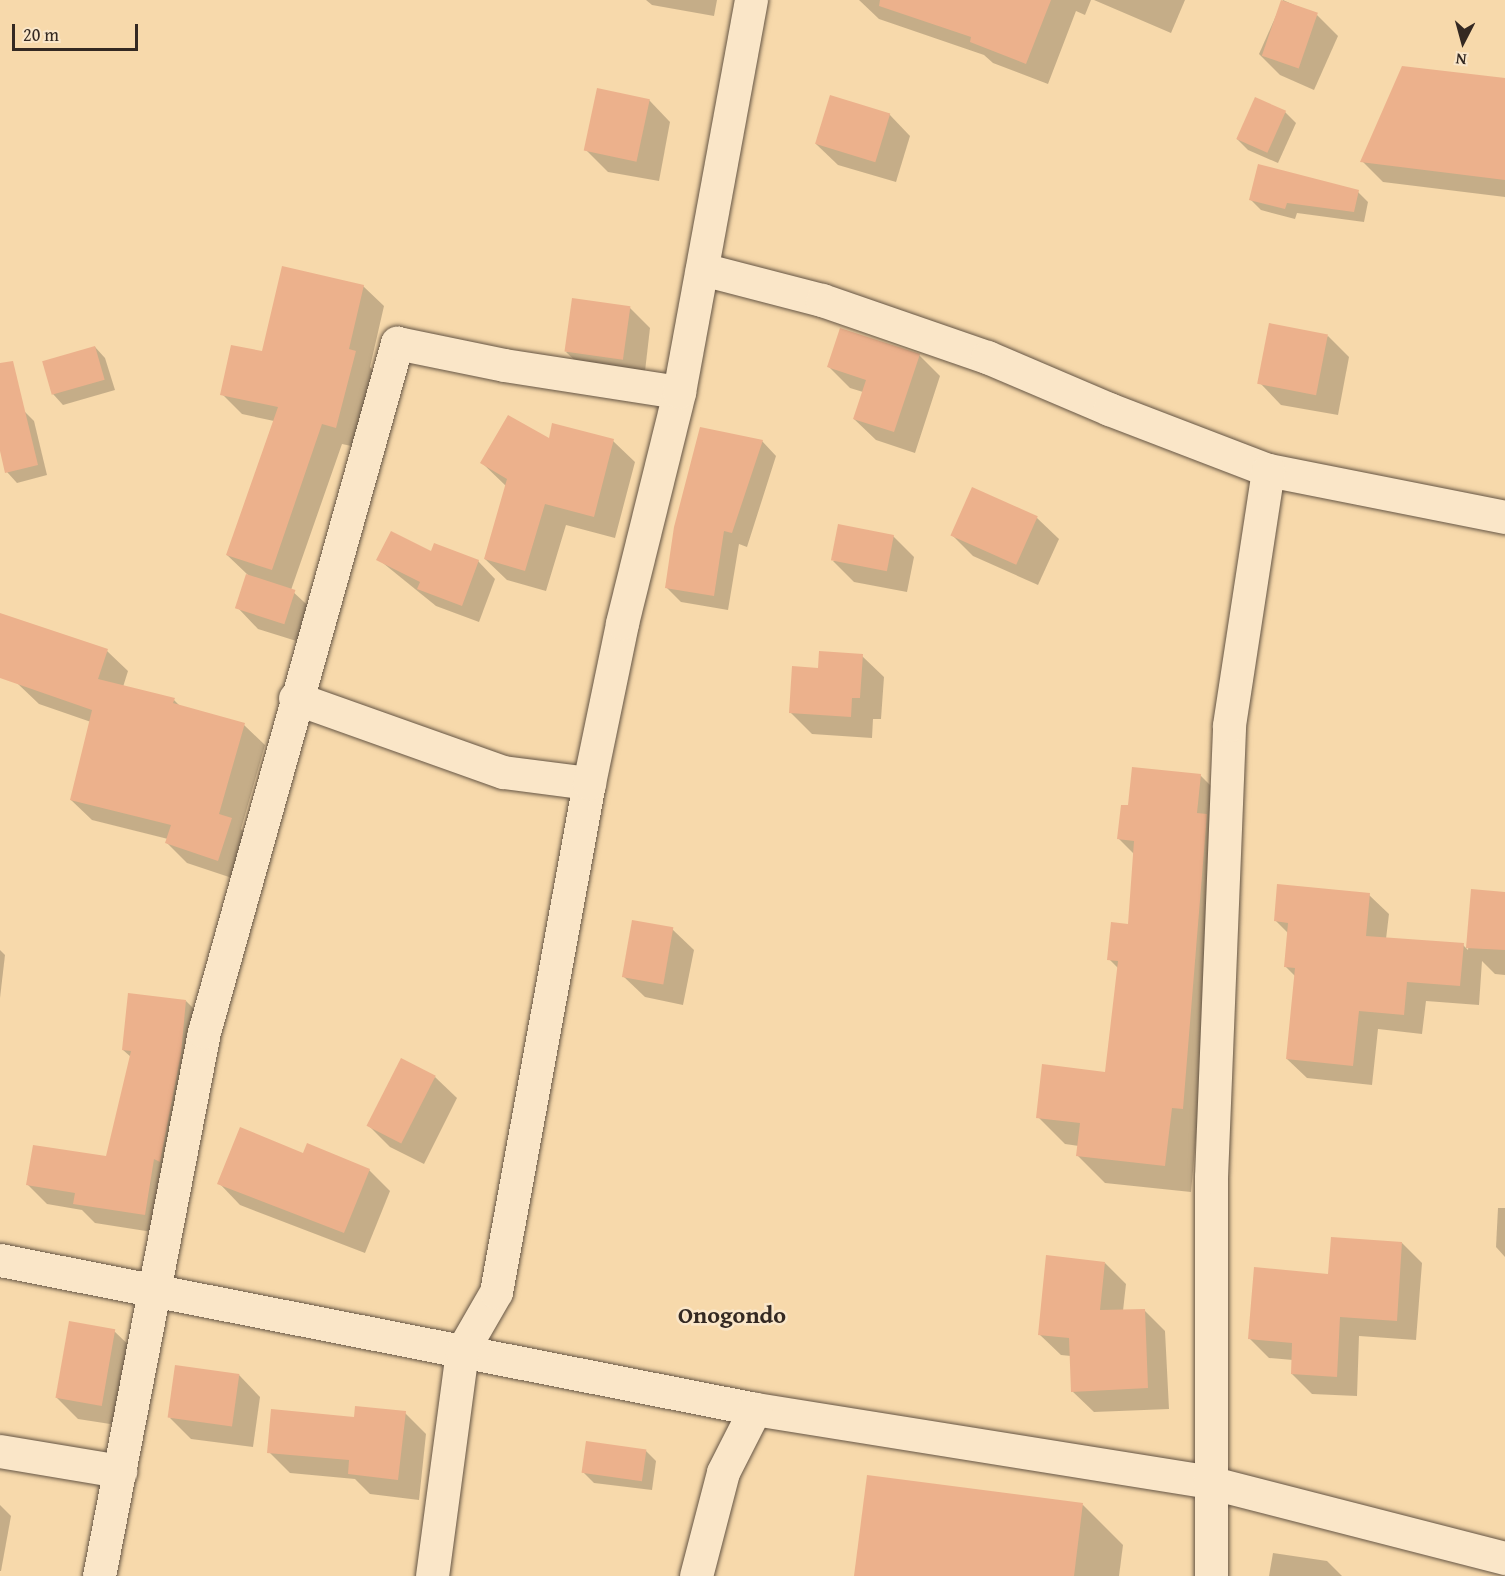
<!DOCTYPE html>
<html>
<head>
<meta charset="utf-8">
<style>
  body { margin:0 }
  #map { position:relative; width:1505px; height:1576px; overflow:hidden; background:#f7d9ab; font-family:"Gentium Book Plus",serif }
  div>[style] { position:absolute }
  .shadow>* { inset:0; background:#0003 }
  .building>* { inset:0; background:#ecb18c; transform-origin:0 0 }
  .roads { filter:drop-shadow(0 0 2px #655544) drop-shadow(0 0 2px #655544) }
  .minor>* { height:33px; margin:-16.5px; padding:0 16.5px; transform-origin:16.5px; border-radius:16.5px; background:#fae6c8 }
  span { translate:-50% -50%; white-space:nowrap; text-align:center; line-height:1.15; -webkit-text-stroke:5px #fae6c8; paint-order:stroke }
  .quarter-label { font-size:24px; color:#342922; font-weight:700 }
  .north { position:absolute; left:1433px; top:12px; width:60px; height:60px; -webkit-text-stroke:4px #fae6c8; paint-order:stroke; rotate:186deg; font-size:16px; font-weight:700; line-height:24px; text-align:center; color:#342922 }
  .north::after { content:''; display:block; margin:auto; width:21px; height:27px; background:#342922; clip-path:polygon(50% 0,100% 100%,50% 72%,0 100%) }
  .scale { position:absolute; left:12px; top:24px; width:126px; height:27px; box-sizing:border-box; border:3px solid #342922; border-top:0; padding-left:8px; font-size:18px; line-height:21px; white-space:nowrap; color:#342922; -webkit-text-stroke:4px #fae6c8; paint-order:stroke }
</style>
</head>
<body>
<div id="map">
  <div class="shadow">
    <div style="clip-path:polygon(646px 0,717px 0,714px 16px,652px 5px)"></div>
    <div style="clip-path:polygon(859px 0,1091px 0,1085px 15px,1076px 11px,1048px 84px,993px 63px,984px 55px,879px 19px)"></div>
    <div style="clip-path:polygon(1094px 0,1185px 0,1171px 33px)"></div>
    <div style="clip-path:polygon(1283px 0,1317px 15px,1338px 36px,1314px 90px,1280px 75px,1259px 54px)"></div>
    <div style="clip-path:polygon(1505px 80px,1505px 197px,1383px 182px,1362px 161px)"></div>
    <div style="clip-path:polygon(1255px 99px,1285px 112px,1296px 123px,1278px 163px,1248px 150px,1237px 139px)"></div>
    <div style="clip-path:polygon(649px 100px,670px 122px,659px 181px,608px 172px,587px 151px)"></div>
    <div style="clip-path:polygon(889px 114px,910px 136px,896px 182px,838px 165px,816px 144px)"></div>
    <div style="clip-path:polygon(1358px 192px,1368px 202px,1364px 222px,1297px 213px,1295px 219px,1261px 210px,1250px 199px)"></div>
    <div style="clip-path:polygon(363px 286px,384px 306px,370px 367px,375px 373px,356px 447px,342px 444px,291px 590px,316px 613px,306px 644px,258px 629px,237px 607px,248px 575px,227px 555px,274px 421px,242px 414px,222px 394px,264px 353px)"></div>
    <div style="clip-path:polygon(629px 307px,650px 328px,644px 380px,588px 373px,566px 352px)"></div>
    <div style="clip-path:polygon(1328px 336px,1349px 357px,1338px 415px,1281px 405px,1260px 383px)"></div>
    <div style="clip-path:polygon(95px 347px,105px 358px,115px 390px,63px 405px,53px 394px)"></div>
    <div style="clip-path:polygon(919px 355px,940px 376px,915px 453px,876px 440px,854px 419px,863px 392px,850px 388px,829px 367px)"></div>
    <div style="clip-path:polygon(24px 411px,34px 421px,47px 475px,17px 483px,7px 472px,0 444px,0 416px)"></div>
    <div style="clip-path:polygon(549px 440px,613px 441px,635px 462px,615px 538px,566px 525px,546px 591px,507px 580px,485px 559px,506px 486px,482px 463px)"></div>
    <div style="clip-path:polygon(762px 441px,776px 456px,747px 547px,739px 544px,728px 610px,681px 602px,666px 587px)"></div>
    <div style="clip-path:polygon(972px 489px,1037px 518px,1059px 539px,1038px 585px,973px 556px,952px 535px)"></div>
    <div style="clip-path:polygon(893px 536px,914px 557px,907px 592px,854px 582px,833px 561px)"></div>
    <div style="clip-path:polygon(432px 553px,478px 561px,495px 579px,479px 622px,436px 606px,378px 559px)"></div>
    <div style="clip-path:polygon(107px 651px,128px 671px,123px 687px,174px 700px,181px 707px,244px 725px,265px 745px,241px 829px,252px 840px,238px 880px,187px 863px,167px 843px,168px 839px,92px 820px,71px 800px,91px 722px,39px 704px,18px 684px)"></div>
    <div style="clip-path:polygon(862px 656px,884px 677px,881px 719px,873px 719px,872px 738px,812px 734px,790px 712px)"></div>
    <div style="clip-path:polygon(1200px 775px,1227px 802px,1191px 1192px,1105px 1183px,1078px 1156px,1079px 1146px,1065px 1144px,1038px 1117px,1106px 1073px,1118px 968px,1109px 959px,1129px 925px,1135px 855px,1119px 839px,1129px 807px)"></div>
    <div style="clip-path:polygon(1473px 891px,1505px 893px,1505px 975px,1495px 974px,1482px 961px,1479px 1005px,1426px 1001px,1422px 1034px,1378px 1029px,1372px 1085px,1307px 1078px,1287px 1059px,1295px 976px,1285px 966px,1289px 934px,1275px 920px,1369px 895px,1389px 914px,1386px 939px,1463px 945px,1468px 950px)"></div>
    <div style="clip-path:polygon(672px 929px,694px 950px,683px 1005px,645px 997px,623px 976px)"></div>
    <div style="clip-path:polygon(0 950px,5px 955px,0 998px)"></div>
    <div style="clip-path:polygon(186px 1001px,206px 1021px,165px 1234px,95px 1223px,82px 1210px,47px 1204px,27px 1184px,107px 1158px,131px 1057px,123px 1050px)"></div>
    <div style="clip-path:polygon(435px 1077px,457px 1098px,424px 1164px,390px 1147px,369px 1126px)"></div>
    <div style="clip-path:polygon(304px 1155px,369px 1170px,390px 1191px,365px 1253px,240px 1205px,219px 1183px)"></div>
    <div style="clip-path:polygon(1498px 1208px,1505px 1208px,1505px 1257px,1496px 1247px)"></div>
    <div style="clip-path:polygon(1402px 1243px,1422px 1263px,1416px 1340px,1359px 1336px,1357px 1396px,1312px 1394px,1292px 1374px,1293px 1360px,1269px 1358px,1249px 1338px,1330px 1276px)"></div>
    <div style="clip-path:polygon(1105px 1263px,1126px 1284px,1123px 1311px,1144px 1310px,1165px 1331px,1169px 1409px,1094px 1412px,1072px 1391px,1071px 1356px,1061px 1355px,1039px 1334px)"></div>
    <div style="clip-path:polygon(114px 1331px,136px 1352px,123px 1426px,78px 1419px,57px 1398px)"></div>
    <div style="clip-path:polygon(239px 1375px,260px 1397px,253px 1447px,191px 1439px,170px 1418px)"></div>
    <div style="clip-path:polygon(405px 1413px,426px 1434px,419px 1500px,370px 1494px,355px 1479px,290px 1473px,269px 1452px,355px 1418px)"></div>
    <div style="clip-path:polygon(645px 1450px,656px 1461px,652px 1490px,594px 1483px,584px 1473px)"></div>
    <div style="clip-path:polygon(0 1505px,11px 1516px,1px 1571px,0 1571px)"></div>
    <div style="clip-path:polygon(1083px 1505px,1123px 1545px,1119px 1576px,856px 1576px)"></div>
    <div style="clip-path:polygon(1273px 1553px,1327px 1561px,1342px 1576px,1269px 1576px)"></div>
  </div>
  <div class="building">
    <div style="clip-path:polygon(880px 0,1051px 0,1026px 64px,970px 42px,971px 37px,879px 6px)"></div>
    <div style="left:1281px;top:0;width:39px;height:59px;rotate:19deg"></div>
    <div style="clip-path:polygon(1402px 66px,1505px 78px,1505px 180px,1360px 162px)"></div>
    <div style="left:597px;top:88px;width:54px;height:64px;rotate:12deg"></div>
    <div style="left:830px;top:95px;width:63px;height:51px;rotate:17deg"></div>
    <div style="left:1255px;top:97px;width:34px;height:46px;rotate:24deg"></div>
    <div style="clip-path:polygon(1258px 164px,1359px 190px,1354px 212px,1287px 203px,1285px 209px,1249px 200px)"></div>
    <div style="clip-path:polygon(282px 266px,364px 285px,349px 349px,356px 351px,336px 428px,322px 424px,272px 570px,226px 555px,278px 407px,220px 395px,231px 345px,262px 351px)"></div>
    <div style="left:572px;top:298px;width:59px;height:54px;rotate:8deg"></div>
    <div style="left:1269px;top:323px;width:60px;height:62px;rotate:11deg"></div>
    <div style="clip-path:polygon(840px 328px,920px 354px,894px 432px,853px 419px,866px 380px,827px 367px)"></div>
    <div style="left:95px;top:346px;width:35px;height:55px;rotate:74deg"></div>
    <div style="clip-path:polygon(13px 361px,38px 465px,5px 473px,0 451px,0 363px)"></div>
    <div style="clip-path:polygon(508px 415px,549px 438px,552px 423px,614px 439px,594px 517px,545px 504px,525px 571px,484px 559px,507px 479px,480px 463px)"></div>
    <div style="clip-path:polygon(700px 427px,763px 440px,732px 533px,724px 531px,714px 596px,665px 588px,674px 527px)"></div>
    <div style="left:972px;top:487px;width:72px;height:53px;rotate:24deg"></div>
    <div style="left:838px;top:524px;width:57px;height:37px;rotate:11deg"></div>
    <div style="clip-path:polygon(391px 531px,431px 551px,434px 543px,479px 560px,462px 606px,417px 589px,420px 582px,376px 560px)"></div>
    <div style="left:246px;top:574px;width:52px;height:36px;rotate:18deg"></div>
    <div style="clip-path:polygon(0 613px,108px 649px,98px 679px,175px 698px,173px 703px,245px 723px,219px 814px,232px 818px,218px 861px,165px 843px,171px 825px,70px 800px,92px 710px,0 678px)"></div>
    <div style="clip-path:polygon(819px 651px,863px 654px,860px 698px,852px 698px,851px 717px,789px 713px,792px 666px,818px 668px)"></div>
    <div style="clip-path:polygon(1132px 767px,1201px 774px,1197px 813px,1207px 814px,1183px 1109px,1172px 1108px,1165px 1166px,1076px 1156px,1080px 1123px,1036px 1118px,1042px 1064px,1105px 1072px,1118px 961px,1107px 960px,1111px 922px,1128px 924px,1134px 841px,1117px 839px,1121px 805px,1128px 805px)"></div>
    <div style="clip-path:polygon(1277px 884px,1370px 893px,1366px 936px,1464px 943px,1460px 986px,1407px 982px,1404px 1015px,1359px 1011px,1353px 1066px,1286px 1059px,1295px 968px,1284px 967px,1288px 923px,1274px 921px)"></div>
    <div style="clip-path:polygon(1471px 889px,1505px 892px,1505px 950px,1466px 948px)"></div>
    <div style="left:632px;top:920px;width:42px;height:58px;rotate:10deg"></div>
    <div style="clip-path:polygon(128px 993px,186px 1000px,181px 1054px,160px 1162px,154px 1159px,145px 1215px,73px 1204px,75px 1193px,26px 1185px,33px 1145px,106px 1156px,131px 1051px,122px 1050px)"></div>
    <div style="left:401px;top:1058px;width:39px;height:76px;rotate:27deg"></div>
    <div style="clip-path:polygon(240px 1127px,303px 1153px,307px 1143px,370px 1169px,344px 1233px,217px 1184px)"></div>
    <div style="clip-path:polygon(1331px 1237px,1402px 1242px,1397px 1321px,1340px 1317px,1337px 1377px,1291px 1374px,1292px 1343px,1248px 1339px,1254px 1267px,1328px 1274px)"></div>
    <div style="clip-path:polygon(1046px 1255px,1105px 1262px,1100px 1310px,1145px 1309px,1148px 1388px,1071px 1392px,1069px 1338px,1038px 1335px)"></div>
    <div style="left:69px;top:1321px;width:47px;height:78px;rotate:10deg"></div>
    <div style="left:175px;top:1365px;width:65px;height:53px;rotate:8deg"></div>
    <div style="clip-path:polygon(355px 1406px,406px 1411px,398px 1480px,348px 1474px,349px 1460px,267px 1453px,271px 1409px,354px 1417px)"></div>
    <div style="left:586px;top:1441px;width:61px;height:32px;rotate:8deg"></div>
    <div style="clip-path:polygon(867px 1475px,1083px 1503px,1074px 1576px,854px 1576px)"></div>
  </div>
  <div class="roads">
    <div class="minor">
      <div style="left:702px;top:269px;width:124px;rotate:14.5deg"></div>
      <div style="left:822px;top:300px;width:175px;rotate:19.1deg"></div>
      <div style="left:987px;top:357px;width:133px;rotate:23.1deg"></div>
      <div style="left:1109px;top:409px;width:170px;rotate:21deg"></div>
      <div style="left:1268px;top:470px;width:242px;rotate:11.2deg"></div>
      <div style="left:295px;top:698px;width:221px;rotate:19.6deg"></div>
      <div style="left:503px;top:772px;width:87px;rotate:7.3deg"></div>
      <div style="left:0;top:1260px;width:770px;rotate:11.16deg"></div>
      <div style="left:755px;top:1409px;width:460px;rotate:9.1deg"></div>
      <div style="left:1209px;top:1482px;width:306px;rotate:14.4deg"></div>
      <div style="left:0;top:1451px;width:122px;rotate:9.5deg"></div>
      <div style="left:99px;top:1576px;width:554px;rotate:-79.08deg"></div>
      <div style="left:204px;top:1032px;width:716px;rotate:-74.35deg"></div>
      <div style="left:397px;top:343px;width:109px;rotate:11.6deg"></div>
      <div style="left:504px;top:365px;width:177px;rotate:8.8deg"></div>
      <div style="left:432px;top:1576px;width:227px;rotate:-82.4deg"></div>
      <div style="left:462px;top:1351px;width:68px;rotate:-60deg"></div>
      <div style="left:496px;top:1292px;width:517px;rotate:-79.65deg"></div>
      <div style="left:589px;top:783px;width:163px;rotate:-78.3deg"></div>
      <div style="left:622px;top:623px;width:238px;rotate:-76.1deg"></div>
      <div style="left:679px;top:392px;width:399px;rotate:-79.6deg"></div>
      <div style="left:696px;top:1576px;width:107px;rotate:-75.4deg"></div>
      <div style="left:723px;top:1472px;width:71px;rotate:-63.1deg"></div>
      <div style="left:1211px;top:1576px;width:399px;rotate:-90deg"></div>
      <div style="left:1211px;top:1177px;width:452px;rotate:-87.7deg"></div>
      <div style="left:1229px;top:725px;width:258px;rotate:-81.3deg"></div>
    </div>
  </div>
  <div class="quarter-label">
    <span style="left:732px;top:1315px">Onogondo</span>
  </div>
  <div class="north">N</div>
  <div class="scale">20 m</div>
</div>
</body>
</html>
